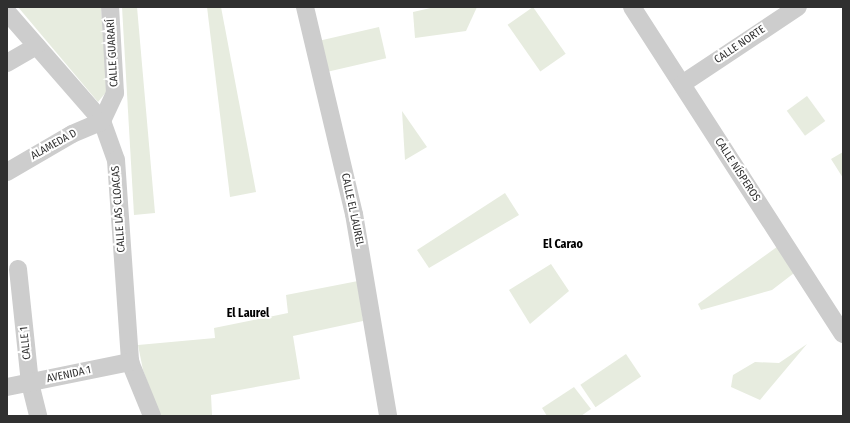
<!DOCTYPE html>
<html>
<head>
<meta charset="utf-8">
<style>
  body { margin:0 }
  #map { position:relative; width:850px; height:423px; overflow:hidden; background:#fff; font-family:"Fira Sans Condensed",sans-serif }
  div>[style] { position:absolute }
  .green>* { inset:0; background:#e7ecdf; transform-origin:0 0 }
  .minor>* { height:18px; margin:-9px; padding:0 9px; transform-origin:9px; border-radius:9px; background:#cdcdcd }
  span { translate:-50% -50%; white-space:nowrap; text-align:center; line-height:1.15; -webkit-text-stroke:4px #fff; paint-order:stroke }
  .street-label { font-size:11px; color:#303030 }
  .neighbourhood-label { font-size:12px; color:#000; font-weight:700 }
  .frame { position:absolute; inset:0; border:8px solid #303030; pointer-events:none }
</style>
</head>
<body>
<div id="map">
  <div class="green">
    <div style="clip-path:polygon(18px 7px,101px 7px,107px 91px,98px 102px)"></div>
    <div style="clip-path:polygon(122px 7px,137px 7px,155px 213px,134px 215px)"></div>
    <div style="clip-path:polygon(207px 7px,221px 7px,256px 192px,230px 197px)"></div>
    <div style="clip-path:polygon(435px 7px,477px 7px,466px 31px,415px 38px,413px 12px)"></div>
    <div style="left:533px;top:7px;width:57px;height:31px;rotate:55deg"></div>
    <div style="left:379px;top:27px;width:32px;height:59px;rotate:77deg"></div>
    <div style="left:807px;top:96px;width:31px;height:25px;rotate:54deg"></div>
    <div style="clip-path:polygon(402px 111px,427px 147px,405px 160px)"></div>
    <div style="clip-path:polygon(843px 152px,843px 178px,831px 159px)"></div>
    <div style="clip-path:polygon(505px 193px,519px 215px,429px 268px,417px 250px)"></div>
    <div style="clip-path:polygon(781px 244px,798px 270px,772px 290px,701px 310px,698px 304px)"></div>
    <div style="clip-path:polygon(551px 264px,569px 291px,530px 324px,509px 290px)"></div>
    <div style="clip-path:polygon(358px 281px,363px 321px,293px 336px,300px 379px,211px 395px,212px 415px,160px 416px,143px 370px,138px 345px,215px 338px,214px 328px,288px 313px,286px 295px)"></div>
    <div style="clip-path:polygon(807px 344px,760px 400px,731px 387px,733px 375px,755px 362px,779px 363px)"></div>
    <div style="left:626px;top:354px;width:27px;height:55px;rotate:56deg"></div>
    <div style="clip-path:polygon(574px 387px,591px 409px,581px 416px,547px 416px,542px 408px)"></div>
  </div>
  <div class="minor">
    <div style="left:305px;top:7px;width:213px;rotate:76.7deg"></div>
    <div style="left:354px;top:214px;width:205px;rotate:80.4deg"></div>
    <div style="left:632px;top:7px;width:389px;rotate:57.2deg"></div>
    <div style="left:7px;top:12px;width:145px;rotate:48.9deg"></div>
    <div style="left:102px;top:121px;width:41px;rotate:70.3deg"></div>
    <div style="left:116px;top:160px;width:202px;rotate:86deg"></div>
    <div style="left:130px;top:362px;width:58px;rotate:67.8deg"></div>
    <div style="left:7px;top:63px;width:34px;rotate:-30deg"></div>
    <div style="left:682px;top:84px;width:139px;rotate:-33.6deg"></div>
    <div style="left:102px;top:121px;width:31px;rotate:-65deg"></div>
    <div style="left:115px;top:93px;width:86px;rotate:-93.3deg"></div>
    <div style="left:7px;top:172px;width:75px;rotate:-30.3deg"></div>
    <div style="left:72px;top:134px;width:33px;rotate:-23deg"></div>
    <div style="left:18px;top:269px;width:115px;rotate:84deg"></div>
    <div style="left:30px;top:383px;width:34px;rotate:76deg"></div>
    <div style="left:7px;top:387px;width:126px;rotate:-11.5deg"></div>
  </div>
  <div class="street-label">
    <span style="left:740px;top:45px;rotate:-34deg">CALLE NORTE</span>
    <span style="left:113px;top:53px;rotate:-93deg">CALLE GUARARÍ</span>
    <span style="left:54px;top:145px;rotate:-29deg">ALAMEDA D</span>
    <span style="left:737px;top:170px;rotate:57deg">CALLE NÍSPEROS</span>
    <span style="left:119px;top:209px;rotate:-94deg">CALLE LAS CLOACAS</span>
    <span style="left:352px;top:210px;rotate:78deg">CALLE EL LAUREL</span>
    <span style="left:26px;top:343px;rotate:-96deg">CALLE 1</span>
    <span style="left:69px;top:375px;rotate:-12deg">AVENIDA 1</span>
  </div>
  <div class="neighbourhood-label">
    <span style="left:563px;top:245px">El Carao</span>
    <span style="left:248px;top:314px">El Laurel</span>
  </div>
  <div class="frame"></div>
</div>
</body>
</html>
